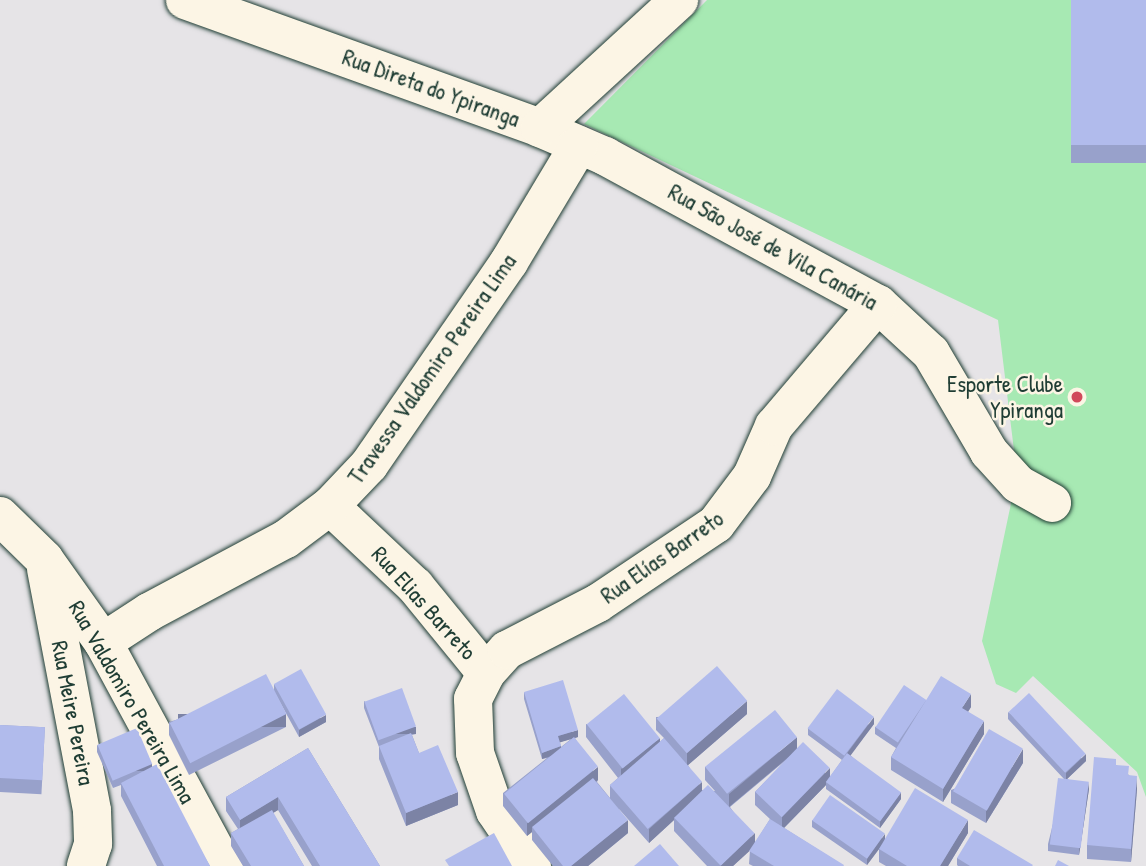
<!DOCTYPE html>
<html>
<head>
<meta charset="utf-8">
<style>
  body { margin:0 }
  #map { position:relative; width:1146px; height:866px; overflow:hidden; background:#e6e4e7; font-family:"Patrick Hand",sans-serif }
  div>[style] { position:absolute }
  .green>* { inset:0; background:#a7e9b3 }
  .roads { filter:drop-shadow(0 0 2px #1f3d34) drop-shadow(0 0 2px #1f3d34) }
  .minor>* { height:38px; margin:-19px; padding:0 19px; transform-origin:19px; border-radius:19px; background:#fcf5e5 }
  .wall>* { inset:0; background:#98a1cb; transform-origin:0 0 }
  .shaded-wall>* { inset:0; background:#7c83a5; transform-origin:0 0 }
  .building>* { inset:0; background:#b1bbec; transform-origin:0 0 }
  .dots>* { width:19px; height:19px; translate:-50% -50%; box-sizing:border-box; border:4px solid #fcf5e5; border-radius:50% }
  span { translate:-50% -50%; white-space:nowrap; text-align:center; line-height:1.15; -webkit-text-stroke:5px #fcf5e5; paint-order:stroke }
  .street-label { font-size:23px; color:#1f3d34 }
  .poi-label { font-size:23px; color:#1f3d34 }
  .right { translate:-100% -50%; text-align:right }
</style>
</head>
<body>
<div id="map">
  <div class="green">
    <div style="clip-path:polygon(707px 0,1146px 0,1146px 797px,1137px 772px,1033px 676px,1016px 693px,996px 684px,982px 641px,1017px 475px,998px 320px,584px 124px)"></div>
  </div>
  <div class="roads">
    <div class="minor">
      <div style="left:185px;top:0;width:377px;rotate:19.8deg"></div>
      <div style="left:540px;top:128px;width:71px;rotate:23.3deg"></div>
      <div style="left:605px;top:156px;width:311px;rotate:28.5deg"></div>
      <div style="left:878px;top:304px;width:72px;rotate:42.8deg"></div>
      <div style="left:931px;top:353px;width:115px;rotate:59.6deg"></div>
      <div style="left:989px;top:452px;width:43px;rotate:47.8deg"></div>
      <div style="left:1018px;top:484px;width:39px;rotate:29deg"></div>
      <div style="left:540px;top:128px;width:189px;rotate:-42.6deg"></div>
      <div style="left:330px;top:506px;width:117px;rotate:43.3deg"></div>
      <div style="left:415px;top:586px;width:112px;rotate:50.8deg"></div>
      <div style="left:0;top:516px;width:62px;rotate:44.3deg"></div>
      <div style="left:44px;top:559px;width:102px;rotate:54.6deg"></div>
      <div style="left:103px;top:642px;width:255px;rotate:61.6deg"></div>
      <div style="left:46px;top:569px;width:246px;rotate:79.2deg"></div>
      <div style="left:92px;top:811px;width:33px;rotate:88deg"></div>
      <div style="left:93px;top:844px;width:23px;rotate:108deg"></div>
      <div style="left:103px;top:642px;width:55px;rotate:-33.1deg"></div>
      <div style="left:149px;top:612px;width:155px;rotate:-28.1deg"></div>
      <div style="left:286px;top:539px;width:55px;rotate:-36.9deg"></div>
      <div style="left:330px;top:506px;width:57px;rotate:-46.4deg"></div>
      <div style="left:369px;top:465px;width:247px;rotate:-55.4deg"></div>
      <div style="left:509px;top:262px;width:136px;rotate:-59.1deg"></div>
      <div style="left:532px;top:866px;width:66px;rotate:-123.9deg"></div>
      <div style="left:495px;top:811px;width:61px;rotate:-109deg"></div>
      <div style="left:475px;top:753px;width:54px;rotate:-92.1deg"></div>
      <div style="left:473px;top:699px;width:29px;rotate:-63deg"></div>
      <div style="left:486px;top:673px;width:31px;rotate:-48deg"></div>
      <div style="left:507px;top:650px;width:102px;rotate:-27.3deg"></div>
      <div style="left:598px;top:603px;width:142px;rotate:-33.8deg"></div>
      <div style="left:716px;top:524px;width:60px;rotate:-53.1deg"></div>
      <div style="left:752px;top:476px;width:55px;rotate:-66.3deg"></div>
      <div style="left:774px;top:426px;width:160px;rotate:-49.6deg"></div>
    </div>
  </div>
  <div class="wall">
    <div style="left:1071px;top:0;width:75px;height:163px"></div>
    <div style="clip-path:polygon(274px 684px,326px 722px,299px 737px,276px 695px,286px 727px,189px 775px,169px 735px,169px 722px,274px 690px)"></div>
    <div style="clip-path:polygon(evenodd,524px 692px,578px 737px,575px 738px,598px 780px,597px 782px,610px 798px,610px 785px,618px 778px,586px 737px,586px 724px,660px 742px,664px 738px,656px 730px,656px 717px,747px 714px,688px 765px,702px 790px,715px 791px,705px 780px,705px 767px,797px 748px,830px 777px,842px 760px,808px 735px,808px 728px,874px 724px,850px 755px,901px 799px,880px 828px,826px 789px,826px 785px,784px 828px,844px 866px,753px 866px,749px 864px,750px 850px,733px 866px,707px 866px,674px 831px,674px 820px,649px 843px,619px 809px,628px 833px,588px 866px,553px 866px,532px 840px,532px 832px,527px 836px,503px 806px,503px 793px,547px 758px,542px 759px,524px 699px,524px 692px,571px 739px,561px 747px,560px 742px,571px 739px,524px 692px,786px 760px,755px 792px,755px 805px,770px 819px,755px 843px,730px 807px,786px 760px)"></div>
    <div style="clip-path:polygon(926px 700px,971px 707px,968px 712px,984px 734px,943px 802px,891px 770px,891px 757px,896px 748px,875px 734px,875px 727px)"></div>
    <div style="clip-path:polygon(364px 701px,416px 734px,412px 735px,419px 753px,458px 805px,406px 826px,379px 759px,379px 747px,364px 708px)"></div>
    <div style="clip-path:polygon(1008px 712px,1086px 761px,1067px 779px,1089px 789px,1079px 855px,1048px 851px,1048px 844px,1064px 779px,1008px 719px)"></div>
    <div style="left:0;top:725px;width:45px;height:67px;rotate:3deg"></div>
    <div style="clip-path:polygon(97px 745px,152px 766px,210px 866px,157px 866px,121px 796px,121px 785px,113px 788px,97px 752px)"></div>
    <div style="clip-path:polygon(308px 748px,380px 866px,312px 866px,278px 810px,273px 813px,304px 866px,243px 866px,231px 846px,231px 833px,238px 829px,226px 811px,226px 797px)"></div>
    <div style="clip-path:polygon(1023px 763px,986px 823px,951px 803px,951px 790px)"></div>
    <div style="clip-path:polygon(1116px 765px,1129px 775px,1137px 789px,1131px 862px,1087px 859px,1087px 845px)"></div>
    <div style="clip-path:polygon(812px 820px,885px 839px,968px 833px,948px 866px,886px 866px,879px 862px,879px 849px,867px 865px,812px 827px)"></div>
    <div style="clip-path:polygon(957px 858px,1033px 866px,958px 866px,957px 865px)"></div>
  </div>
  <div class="shaded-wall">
    <div style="clip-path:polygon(971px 694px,971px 707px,962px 721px,962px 708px)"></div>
    <div style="clip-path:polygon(747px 701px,747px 714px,687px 766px,687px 753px)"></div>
    <div style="left:286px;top:714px;width:13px;height:108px;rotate:90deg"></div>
    <div style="clip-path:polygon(326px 715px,326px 722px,299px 737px,299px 730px)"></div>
    <div style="clip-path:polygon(874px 717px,874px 724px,845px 763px,845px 756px)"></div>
    <div style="clip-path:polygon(984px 721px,984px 734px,943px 802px,943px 789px)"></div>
    <div style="left:416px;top:727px;width:7px;height:40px;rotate:90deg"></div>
    <div style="clip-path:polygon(578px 730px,578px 737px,558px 743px,558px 736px)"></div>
    <div style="clip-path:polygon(797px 737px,797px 750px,729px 807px,729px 794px)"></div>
    <div style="clip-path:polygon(660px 738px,660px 751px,621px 782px,621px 769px)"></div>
    <div style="clip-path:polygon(561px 746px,561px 753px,542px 759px,542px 753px)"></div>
    <div style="clip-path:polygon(1023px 749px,1023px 763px,986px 823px,986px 810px)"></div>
    <div style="clip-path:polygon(1086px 754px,1086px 761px,1066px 780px,1066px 773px)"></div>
    <div style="left:152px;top:764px;width:7px;height:43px;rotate:90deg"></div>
    <div style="clip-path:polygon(598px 767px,598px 780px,535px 830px,532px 827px,532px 832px,527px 836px,527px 823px)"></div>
    <div style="clip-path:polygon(830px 768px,830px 781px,826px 782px,826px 785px,782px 830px,782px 817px)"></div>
    <div style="clip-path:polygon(1137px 776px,1137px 789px,1131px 862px,1131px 849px)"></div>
    <div style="clip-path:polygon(702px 782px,702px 795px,674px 818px,674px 820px,649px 843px,649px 829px)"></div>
    <div style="clip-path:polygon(1089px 782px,1089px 789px,1079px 855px,1079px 849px)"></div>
    <div style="clip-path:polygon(458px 792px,458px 805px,406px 826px,406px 813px)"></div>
    <div style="clip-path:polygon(901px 792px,901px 799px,880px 828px,880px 821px)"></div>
    <div style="clip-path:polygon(278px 797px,278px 810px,240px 833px,240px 820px)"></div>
    <div style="clip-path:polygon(628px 820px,628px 833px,588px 866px,571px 866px)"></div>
    <div style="clip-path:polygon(968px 820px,968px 833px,948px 866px,940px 866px)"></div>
    <div style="clip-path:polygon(755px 833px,755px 846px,733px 866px,720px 866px)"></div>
    <div style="clip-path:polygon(885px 834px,885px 841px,867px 865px,867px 858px)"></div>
  </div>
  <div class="building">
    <div style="left:1071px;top:0;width:75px;height:145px"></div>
    <div style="left:717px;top:666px;width:46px;height:80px;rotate:49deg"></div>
    <div style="left:301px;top:669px;width:52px;height:31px;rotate:61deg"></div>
    <div style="left:266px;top:674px;width:45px;height:108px;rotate:63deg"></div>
    <div style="clip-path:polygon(941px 676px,971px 694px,962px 708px,984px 721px,943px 789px,891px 757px)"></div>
    <div style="clip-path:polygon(563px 680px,578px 730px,558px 736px,561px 746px,542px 753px,524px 692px)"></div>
    <div style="left:904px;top:685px;width:27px;height:51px;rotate:34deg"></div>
    <div style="left:402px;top:688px;width:41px;height:40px;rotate:70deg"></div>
    <div style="left:837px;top:689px;width:46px;height:49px;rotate:37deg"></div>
    <div style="left:1029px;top:693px;width:83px;height:28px;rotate:47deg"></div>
    <div style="left:624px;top:694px;width:57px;height:48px;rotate:51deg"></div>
    <div style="left:775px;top:710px;width:35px;height:90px;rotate:51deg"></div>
    <div style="left:0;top:725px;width:45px;height:53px;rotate:3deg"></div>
    <div style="left:137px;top:728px;width:39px;height:43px;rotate:67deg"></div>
    <div style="left:989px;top:729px;width:39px;height:72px;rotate:30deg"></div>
    <div style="clip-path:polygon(411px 733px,419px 753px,438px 745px,458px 792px,406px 813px,379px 746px)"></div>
    <div style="left:574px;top:737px;width:38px;height:90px;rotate:51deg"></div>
    <div style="left:664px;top:738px;width:58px;height:72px;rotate:49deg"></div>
    <div style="left:803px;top:742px;width:37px;height:69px;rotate:44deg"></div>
    <div style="clip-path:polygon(308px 748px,380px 866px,320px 866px,278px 797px,240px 820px,226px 797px)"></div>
    <div style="left:847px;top:753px;width:67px;height:36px;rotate:36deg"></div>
    <div style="clip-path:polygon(1094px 757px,1116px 759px,1116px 765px,1129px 766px,1128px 775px,1137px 776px,1131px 849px,1087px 845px)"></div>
    <div style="clip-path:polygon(157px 764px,210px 866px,164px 866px,121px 783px)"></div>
    <div style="clip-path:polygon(593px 778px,628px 820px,571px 866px,563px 866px,532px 827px)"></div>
    <div style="left:1058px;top:778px;width:31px;height:67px;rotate:7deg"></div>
    <div style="left:708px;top:785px;width:67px;height:47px;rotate:46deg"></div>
    <div style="clip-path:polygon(915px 788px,968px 820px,940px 866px,907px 866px,879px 849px)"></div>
    <div style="left:830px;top:795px;width:67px;height:31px;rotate:35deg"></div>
    <div style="clip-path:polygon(272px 810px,304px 866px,251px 866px,231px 833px)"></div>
    <div style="clip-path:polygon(770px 819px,844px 865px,843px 866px,774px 866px,749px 851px)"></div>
    <div style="clip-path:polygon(974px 830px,1033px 865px,1032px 866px,970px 866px,957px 858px)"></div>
    <div style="clip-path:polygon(494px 833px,512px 866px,449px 866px,445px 860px)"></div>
    <div style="clip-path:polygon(660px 844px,679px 866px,634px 866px)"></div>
    <div style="clip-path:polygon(1058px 860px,1069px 866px,1055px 866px)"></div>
  </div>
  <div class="dots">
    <div style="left:1077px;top:397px;background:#d1495b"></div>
  </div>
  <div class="street-label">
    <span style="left:431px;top:88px;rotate:20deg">Rua Direta do Ypiranga</span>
    <span style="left:773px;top:247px;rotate:29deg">Rua São José de Vila Canária</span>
    <span style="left:432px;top:369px;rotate:-55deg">Travessa Valdomiro Pereira Lima</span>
    <span style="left:662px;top:557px;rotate:-35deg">Rua Elías Barreto</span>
    <span style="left:424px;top:603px;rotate:48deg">Rua Elias Barreto</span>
    <span style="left:132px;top:702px;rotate:60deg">Rua Valdomiro Pereira Lima</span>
    <span style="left:73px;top:713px;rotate:79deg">Rua Meire Pereira</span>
  </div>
  <div class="poi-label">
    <span class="right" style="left:1063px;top:397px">Esporte Clube<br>Ypiranga</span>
  </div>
</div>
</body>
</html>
